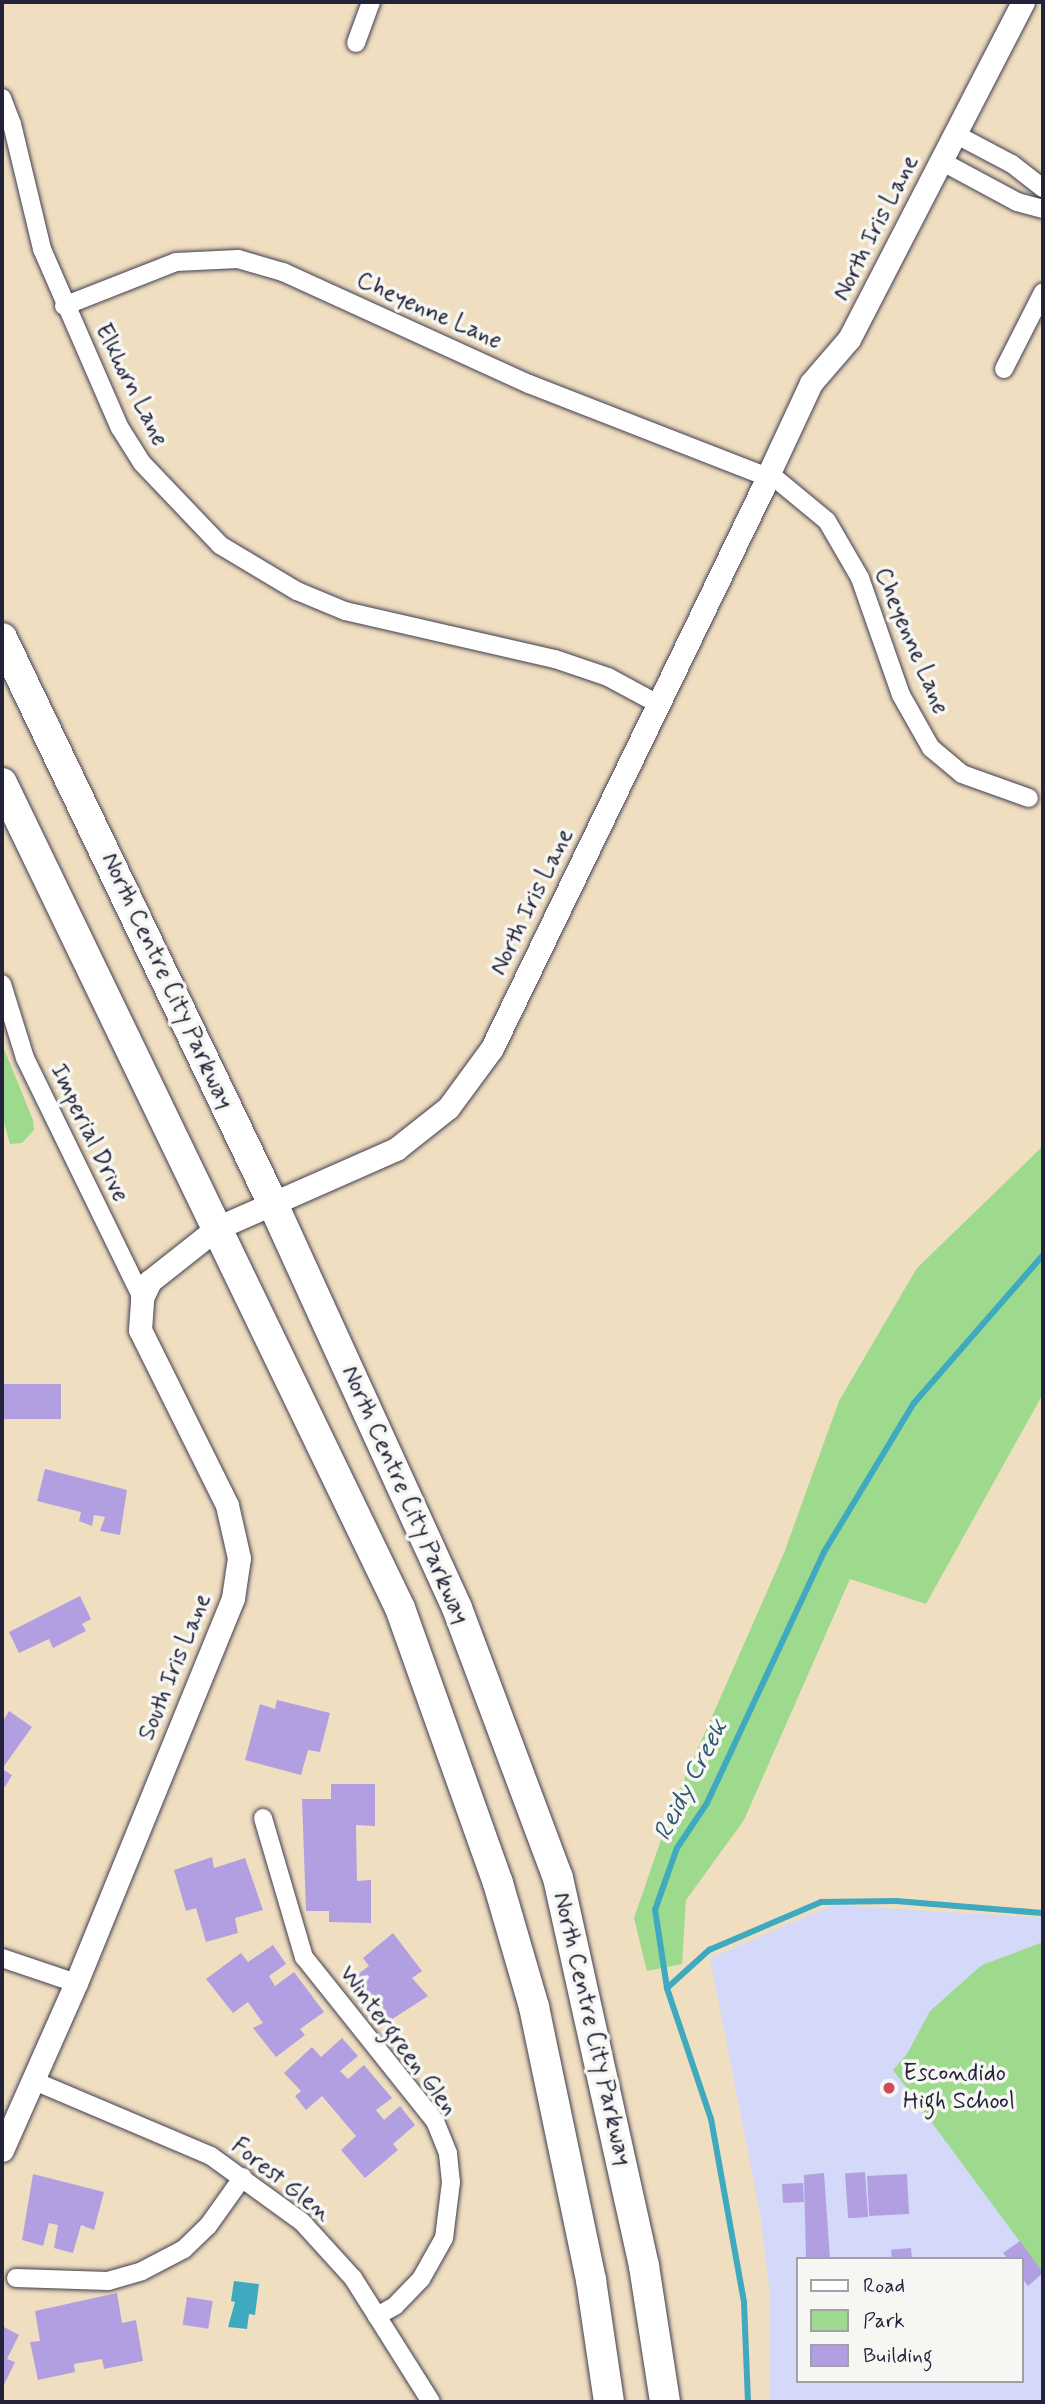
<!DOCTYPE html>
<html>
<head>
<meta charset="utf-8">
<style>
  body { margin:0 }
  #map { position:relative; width:1045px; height:2404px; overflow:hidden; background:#f0dec0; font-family:Mynerve,sans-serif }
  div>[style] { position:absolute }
  .built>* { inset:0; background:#d4d8f9 }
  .green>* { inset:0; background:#9dda8e }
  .water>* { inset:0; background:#3fa9bf }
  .stream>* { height:6px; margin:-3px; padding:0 3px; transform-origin:3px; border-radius:3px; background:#3fa9bf }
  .building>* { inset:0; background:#b29fe1; transform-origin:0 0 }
  .roads { filter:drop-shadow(0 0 2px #413e4f) drop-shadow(0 0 2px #413e4f) }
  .minor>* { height:18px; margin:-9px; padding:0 9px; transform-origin:9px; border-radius:9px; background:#fff }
  .tertiary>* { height:23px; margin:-11.5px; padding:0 11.5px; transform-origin:11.5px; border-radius:11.5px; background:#fff }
  .trunk>* { height:30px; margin:-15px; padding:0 15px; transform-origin:15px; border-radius:15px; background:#fff }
  .dots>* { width:19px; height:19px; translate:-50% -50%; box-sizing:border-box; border:4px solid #f6f6f2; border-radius:50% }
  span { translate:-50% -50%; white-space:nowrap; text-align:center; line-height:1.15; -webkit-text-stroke:7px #f6f6f2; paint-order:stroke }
  .street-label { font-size:24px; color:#22223b }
  .poi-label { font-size:24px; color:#22223b }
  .left { translate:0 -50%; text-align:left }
  .water-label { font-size:26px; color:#2e5870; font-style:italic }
  .frame { position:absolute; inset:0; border:4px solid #22223b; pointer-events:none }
  .legend { position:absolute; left:796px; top:2257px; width:228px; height:126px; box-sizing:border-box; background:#f6f6f2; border:2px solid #a1a1a9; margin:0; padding:9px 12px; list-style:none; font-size:21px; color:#22223b }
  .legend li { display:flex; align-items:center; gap:14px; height:35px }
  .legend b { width:35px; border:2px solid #a1a1a9 }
</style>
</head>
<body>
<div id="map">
  <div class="built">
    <div style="clip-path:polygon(evenodd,833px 1905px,1043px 1918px,1043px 2402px,770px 2402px,770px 2295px,761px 2218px,710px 1958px,833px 1905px,798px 2259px,1022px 2259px,1022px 2381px,798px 2381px,798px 2259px)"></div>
  </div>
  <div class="green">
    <div style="clip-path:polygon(2px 1044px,33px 1120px,34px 1130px,22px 1143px,10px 1144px,2px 1115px)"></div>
    <div style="clip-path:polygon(1043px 1146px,1043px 1394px,926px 1604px,850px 1579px,744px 1820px,686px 1900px,682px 1964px,647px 1971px,634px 1918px,673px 1805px,784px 1553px,839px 1401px,917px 1268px)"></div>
    <div style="clip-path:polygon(1043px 1942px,1043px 2273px,893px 2070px,907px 2054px,930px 2011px,982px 1965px)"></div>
  </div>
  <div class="water">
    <div style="clip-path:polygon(234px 2281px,259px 2284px,255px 2315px,249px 2314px,247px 2329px,228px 2327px,235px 2302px,231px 2301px)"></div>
  </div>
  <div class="stream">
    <div style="left:667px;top:1988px;width:57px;rotate:-42.1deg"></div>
    <div style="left:709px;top:1950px;width:122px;rotate:-23.2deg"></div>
    <div style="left:821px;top:1902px;width:75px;rotate:-0.8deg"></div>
    <div style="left:896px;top:1901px;width:147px;rotate:4.7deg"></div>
    <div style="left:748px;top:2402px;width:100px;rotate:-92.3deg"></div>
    <div style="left:744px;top:2302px;width:186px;rotate:-100.2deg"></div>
    <div style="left:711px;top:2119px;width:138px;rotate:-108.6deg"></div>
    <div style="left:667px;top:1988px;width:79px;rotate:-98.7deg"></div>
    <div style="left:655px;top:1910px;width:66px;rotate:-70.5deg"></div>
    <div style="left:677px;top:1848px;width:54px;rotate:-56.3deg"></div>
    <div style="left:707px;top:1803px;width:277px;rotate:-65deg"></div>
    <div style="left:824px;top:1552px;width:174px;rotate:-58.9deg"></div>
    <div style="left:914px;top:1403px;width:196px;rotate:-48.9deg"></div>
  </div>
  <div class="building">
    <div style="left:2px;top:1384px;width:59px;height:35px"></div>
    <div style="clip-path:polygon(45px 1469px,127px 1490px,120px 1535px,100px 1531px,105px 1517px,94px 1515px,92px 1526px,79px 1521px,81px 1512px,37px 1501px)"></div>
    <div style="clip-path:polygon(80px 1596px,91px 1619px,82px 1624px,86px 1631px,53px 1648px,49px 1639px,19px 1653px,9px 1632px)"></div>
    <div style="clip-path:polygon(277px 1700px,330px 1713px,320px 1752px,308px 1750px,301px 1775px,245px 1760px,260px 1704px,275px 1709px)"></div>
    <div style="clip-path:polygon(9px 1711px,32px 1727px,2px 1769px,12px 1775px,5px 1787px,2px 1785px,2px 1723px)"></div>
    <div style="clip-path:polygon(331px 1784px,375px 1784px,375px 1826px,356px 1825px,357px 1881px,371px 1880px,371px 1923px,329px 1922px,329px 1911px,306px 1911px,302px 1799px,331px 1799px)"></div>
    <div style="clip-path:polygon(212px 1857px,214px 1868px,245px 1858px,263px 1910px,235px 1918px,238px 1933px,206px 1942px,196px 1908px,186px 1911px,174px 1870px)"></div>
    <div style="clip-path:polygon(393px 1933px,422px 1971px,412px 1978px,428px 1996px,380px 2027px,346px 1983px,369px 1966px,363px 1958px)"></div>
    <div style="clip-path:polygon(273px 1945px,286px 1964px,269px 1976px,275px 1986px,294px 1972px,324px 2012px,300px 2029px,305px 2035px,276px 2057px,253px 2028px,263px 2023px,248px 2002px,233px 2013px,206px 1979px,241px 1953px,248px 1962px)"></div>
    <div style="clip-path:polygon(342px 2038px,358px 2056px,340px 2071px,348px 2079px,364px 2065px,392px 2098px,376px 2110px,384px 2120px,400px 2106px,415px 2125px,393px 2144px,398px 2150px,365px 2178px,341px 2150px,356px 2136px,322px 2096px,306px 2110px,295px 2096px,301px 2091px,284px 2073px,312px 2047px,321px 2057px)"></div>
    <div style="left:865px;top:2172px;width:45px;height:20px;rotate:86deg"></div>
    <div style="clip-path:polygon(824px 2173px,830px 2259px,806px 2259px,804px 2175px)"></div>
    <div style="clip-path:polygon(33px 2174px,104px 2192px,94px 2230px,81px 2225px,73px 2253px,54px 2248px,58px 2225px,49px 2223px,43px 2246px,22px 2240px)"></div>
    <div style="left:907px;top:2174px;width:40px;height:40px;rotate:87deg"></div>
    <div style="left:803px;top:2183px;width:19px;height:21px;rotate:87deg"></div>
    <div style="clip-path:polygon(1020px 2241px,1043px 2273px,1028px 2286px,1022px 2278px,1022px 2259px,1008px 2259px,1003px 2253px)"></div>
    <div style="left:911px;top:2248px;width:11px;height:20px;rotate:85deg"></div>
    <div style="clip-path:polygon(117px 2293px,122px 2323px,136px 2320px,143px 2361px,104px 2369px,102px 2359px,74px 2364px,75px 2372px,38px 2380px,30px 2342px,40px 2341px,35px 2311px)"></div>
    <div style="left:187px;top:2297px;width:26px;height:28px;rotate:9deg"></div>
    <div style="clip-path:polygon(2px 2326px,19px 2335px,7px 2359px,15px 2362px,2px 2389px)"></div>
  </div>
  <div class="roads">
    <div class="minor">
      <div style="left:356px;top:43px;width:44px;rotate:-69.9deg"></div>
      <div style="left:2px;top:98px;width:28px;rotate:69deg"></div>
      <div style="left:12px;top:124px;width:129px;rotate:76.5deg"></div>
      <div style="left:42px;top:249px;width:195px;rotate:66.5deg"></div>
      <div style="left:120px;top:428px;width:41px;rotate:57.8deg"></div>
      <div style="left:142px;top:463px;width:113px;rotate:46.4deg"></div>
      <div style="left:220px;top:545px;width:90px;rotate:30.9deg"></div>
      <div style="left:297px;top:591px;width:52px;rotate:22.6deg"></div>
      <div style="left:345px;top:611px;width:215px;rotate:12.9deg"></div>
      <div style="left:555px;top:659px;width:56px;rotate:18.8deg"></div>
      <div style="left:608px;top:677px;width:55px;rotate:28.4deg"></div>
      <div style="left:955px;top:134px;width:64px;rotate:27.8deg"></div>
      <div style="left:1012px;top:164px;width:39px;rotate:38deg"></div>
      <div style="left:941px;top:161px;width:86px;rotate:28.3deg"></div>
      <div style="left:1017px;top:202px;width:27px;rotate:15deg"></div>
      <div style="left:64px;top:306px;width:120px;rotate:-21.4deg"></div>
      <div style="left:176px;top:262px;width:62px;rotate:-2.8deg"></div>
      <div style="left:238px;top:259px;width:47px;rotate:16.1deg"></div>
      <div style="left:283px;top:272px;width:270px;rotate:24.5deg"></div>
      <div style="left:529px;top:384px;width:256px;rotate:21.3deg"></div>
      <div style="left:768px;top:477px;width:4px;rotate:-76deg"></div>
      <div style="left:769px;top:473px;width:75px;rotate:39.6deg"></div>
      <div style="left:827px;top:521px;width:66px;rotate:59.9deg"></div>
      <div style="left:860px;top:578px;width:124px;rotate:70.7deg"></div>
      <div style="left:901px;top:695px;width:61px;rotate:60.5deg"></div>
      <div style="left:931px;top:748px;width:40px;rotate:40deg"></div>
      <div style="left:962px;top:774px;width:71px;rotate:19.7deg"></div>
      <div style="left:1004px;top:369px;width:86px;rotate:-63.1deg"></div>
      <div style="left:2px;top:984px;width:77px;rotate:72.7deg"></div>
      <div style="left:25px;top:1058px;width:267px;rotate:64deg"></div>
      <div style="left:263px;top:1818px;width:145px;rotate:73.6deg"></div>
      <div style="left:304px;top:1957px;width:210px;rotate:51.4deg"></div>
      <div style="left:435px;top:2121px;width:35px;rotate:68deg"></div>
      <div style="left:448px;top:2154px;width:28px;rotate:84deg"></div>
      <div style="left:451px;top:2182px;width:56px;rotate:97.1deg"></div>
      <div style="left:444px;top:2238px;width:47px;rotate:119.3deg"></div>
      <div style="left:421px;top:2279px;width:37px;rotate:134deg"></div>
      <div style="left:395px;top:2306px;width:21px;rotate:151deg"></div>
      <div style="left:2px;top:1958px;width:78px;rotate:18.7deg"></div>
      <div style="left:32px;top:2080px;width:194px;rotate:23deg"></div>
      <div style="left:211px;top:2156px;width:112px;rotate:36deg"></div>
      <div style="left:302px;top:2222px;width:76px;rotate:47.7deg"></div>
      <div style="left:353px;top:2278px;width:146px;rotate:57.8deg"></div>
      <div style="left:16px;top:2278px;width:92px;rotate:1.9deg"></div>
      <div style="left:108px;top:2281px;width:35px;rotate:-16deg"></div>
      <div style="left:142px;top:2271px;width:47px;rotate:-27.6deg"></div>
      <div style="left:184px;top:2249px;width:33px;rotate:-44deg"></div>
      <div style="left:208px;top:2226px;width:60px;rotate:-54.5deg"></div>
    </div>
    <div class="tertiary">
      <div style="left:769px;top:473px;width:99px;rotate:-65deg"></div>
      <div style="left:811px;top:383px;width:58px;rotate:-49.2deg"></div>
      <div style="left:849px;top:339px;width:379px;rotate:-62.7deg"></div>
      <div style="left:2px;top:2150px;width:183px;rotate:-66.1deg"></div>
      <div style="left:76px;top:1983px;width:416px;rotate:-67.8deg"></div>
      <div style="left:233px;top:1598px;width:40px;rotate:-81.5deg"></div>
      <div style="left:239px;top:1558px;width:54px;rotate:-102.8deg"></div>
      <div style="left:227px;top:1505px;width:195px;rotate:-116.4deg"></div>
      <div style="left:140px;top:1330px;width:32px;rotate:-86deg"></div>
      <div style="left:142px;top:1298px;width:19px;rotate:-65deg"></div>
      <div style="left:150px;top:1281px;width:85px;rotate:-38.3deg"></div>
      <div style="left:217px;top:1228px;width:196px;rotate:-23.8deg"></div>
      <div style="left:396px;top:1149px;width:66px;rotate:-38.3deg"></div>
      <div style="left:448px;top:1108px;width:74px;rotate:-53.7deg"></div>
      <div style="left:492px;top:1048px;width:634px;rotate:-64.2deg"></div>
    </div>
    <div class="trunk">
      <div style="left:2px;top:638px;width:625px;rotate:64.42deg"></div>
      <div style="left:272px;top:1202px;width:446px;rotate:65.5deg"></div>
      <div style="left:457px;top:1608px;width:288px;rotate:69.5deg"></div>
      <div style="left:558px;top:1878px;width:397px;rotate:77.5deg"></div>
      <div style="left:644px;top:2266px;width:138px;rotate:81.2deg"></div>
      <div style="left:2px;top:783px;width:916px;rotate:64.25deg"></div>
      <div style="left:400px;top:1608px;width:292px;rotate:70.4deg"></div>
      <div style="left:498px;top:1883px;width:129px;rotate:73.8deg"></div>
      <div style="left:534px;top:2007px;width:279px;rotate:78.2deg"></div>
      <div style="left:591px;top:2280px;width:123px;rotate:81.6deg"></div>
    </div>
  </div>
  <div class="dots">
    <div style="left:889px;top:2088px;background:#d1495b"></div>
  </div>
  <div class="street-label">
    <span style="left:876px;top:228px;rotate:-63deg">North Iris Lane</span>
    <span style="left:429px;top:311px;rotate:24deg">Cheyenne Lane</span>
    <span style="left:131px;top:385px;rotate:63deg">Elkhorn Lane</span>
    <span style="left:911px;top:641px;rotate:67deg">Cheyenne Lane</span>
    <span style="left:532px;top:902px;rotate:-64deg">North Iris Lane</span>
    <span style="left:167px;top:981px;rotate:65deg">North Centre City Parkway</span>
    <span style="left:89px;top:1133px;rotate:64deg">Imperial Drive</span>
    <span style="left:405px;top:1495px;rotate:66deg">North Centre City Parkway</span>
    <span style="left:175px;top:1667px;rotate:-68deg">South Iris Lane</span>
    <span style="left:592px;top:2029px;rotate:77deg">North Centre City Parkway</span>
    <span style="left:398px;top:2041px;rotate:53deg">Wintergreen Glen</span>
    <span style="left:281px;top:2180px;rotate:38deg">Forest Glen</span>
  </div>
  <div class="poi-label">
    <span class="left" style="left:903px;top:2088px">Escondido<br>High School</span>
  </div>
  <div class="water-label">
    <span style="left:692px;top:1781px;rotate:-63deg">Reidy Creek</span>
  </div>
  <div class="frame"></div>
  <ul class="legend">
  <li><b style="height:9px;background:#fff"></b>Road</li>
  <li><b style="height:19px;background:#9dda8e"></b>Park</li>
  <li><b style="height:19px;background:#b29fe1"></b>Building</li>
  </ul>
</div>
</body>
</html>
